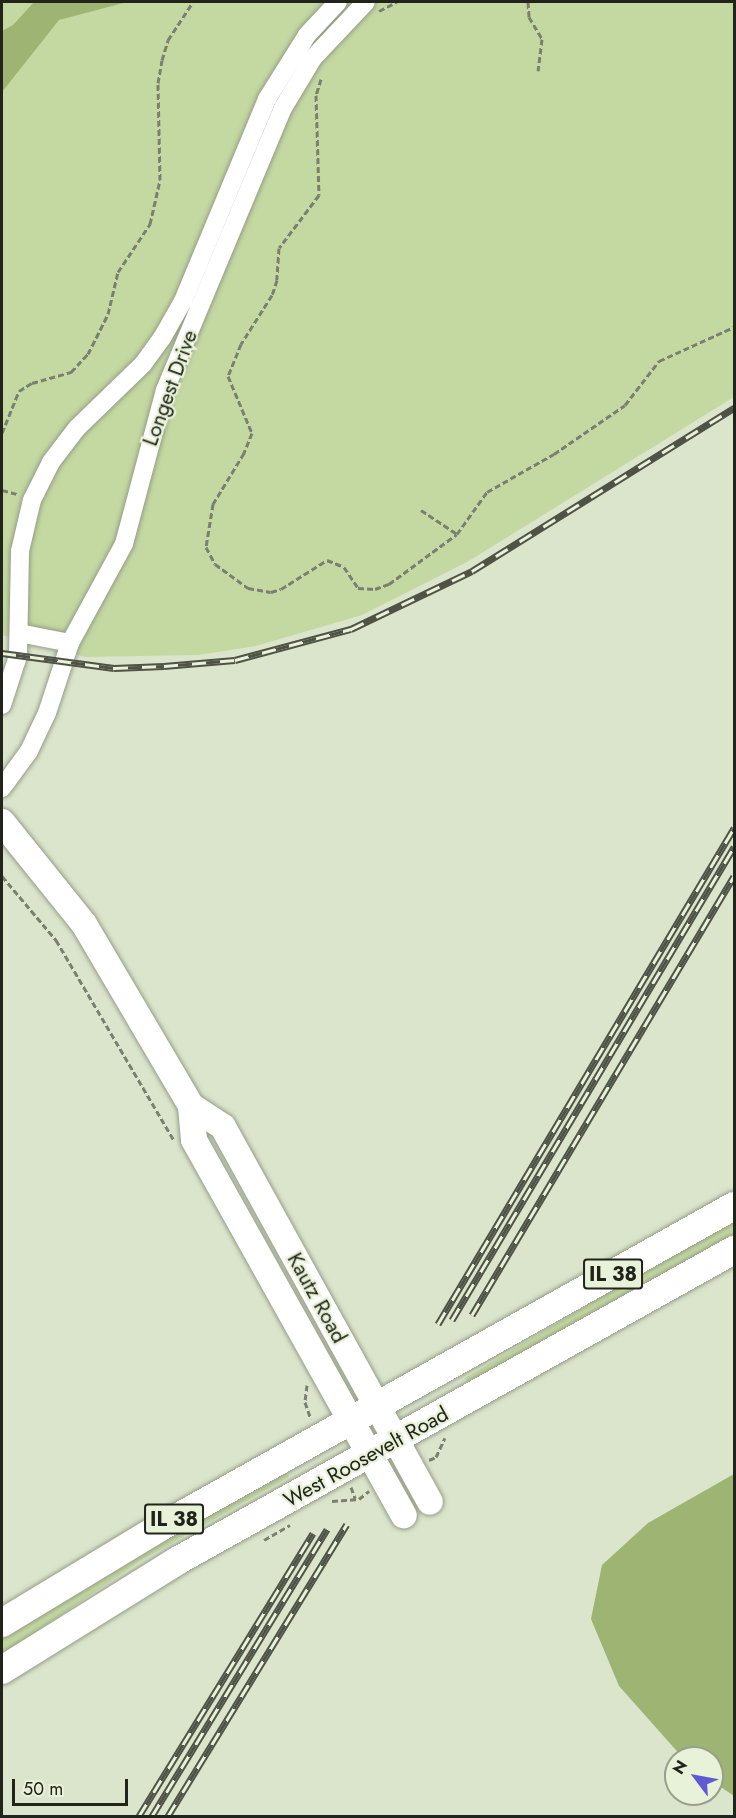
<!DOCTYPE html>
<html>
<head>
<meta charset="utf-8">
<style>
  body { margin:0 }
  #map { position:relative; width:736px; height:1818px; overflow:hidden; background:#dbe5cc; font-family:Jost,sans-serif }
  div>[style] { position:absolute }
  .green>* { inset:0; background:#c4d8a1 }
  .water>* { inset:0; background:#9db472 }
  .path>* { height:3px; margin-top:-1.5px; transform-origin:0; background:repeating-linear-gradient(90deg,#7a8070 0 6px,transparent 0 9px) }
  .roads { filter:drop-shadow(0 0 2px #949d86) drop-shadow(0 0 2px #949d86) }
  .street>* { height:18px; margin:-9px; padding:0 9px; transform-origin:9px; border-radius:9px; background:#fff }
  .secondary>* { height:26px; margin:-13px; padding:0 13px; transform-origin:13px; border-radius:13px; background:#fff }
  .primary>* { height:28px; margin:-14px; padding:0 14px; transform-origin:14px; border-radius:14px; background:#fff }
  .rail>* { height:7px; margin-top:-3.5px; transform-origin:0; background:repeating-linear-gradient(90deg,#e8f2d9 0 14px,#4e5346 0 28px); box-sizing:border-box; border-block:2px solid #4e5346 }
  span { translate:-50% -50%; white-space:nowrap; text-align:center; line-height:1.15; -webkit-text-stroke:4.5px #e8f2d9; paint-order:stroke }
  .shield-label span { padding:2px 4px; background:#e8f2d9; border:2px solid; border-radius:4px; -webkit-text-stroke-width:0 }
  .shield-label { font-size:20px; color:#20241b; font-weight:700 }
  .street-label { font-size:21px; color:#20241b }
  .frame { position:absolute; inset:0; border:3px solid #20241b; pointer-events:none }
  .north { position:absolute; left:664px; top:1746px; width:60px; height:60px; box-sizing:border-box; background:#e8f2d9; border:2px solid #98a08d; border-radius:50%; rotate:302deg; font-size:16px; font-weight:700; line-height:24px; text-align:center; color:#20241b }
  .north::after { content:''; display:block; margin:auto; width:21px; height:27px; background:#5e5ad2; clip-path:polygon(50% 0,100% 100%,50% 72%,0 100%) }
  .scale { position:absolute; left:12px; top:1779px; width:116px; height:27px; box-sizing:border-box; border:3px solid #20241b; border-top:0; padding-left:8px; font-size:18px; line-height:21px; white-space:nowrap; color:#20241b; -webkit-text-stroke:4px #e8f2d9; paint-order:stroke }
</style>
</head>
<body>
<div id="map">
  <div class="green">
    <div style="clip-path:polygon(2px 2px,734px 2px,734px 397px,467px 562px,362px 615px,256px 646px,198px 655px,85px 657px,2px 635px)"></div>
    <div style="clip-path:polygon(734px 1218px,734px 1238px,471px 1387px,465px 1378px)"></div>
    <div style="clip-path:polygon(284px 1469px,289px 1477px,140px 1561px,2px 1655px,2px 1636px)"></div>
  </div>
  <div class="water">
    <div style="clip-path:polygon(34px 2px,127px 2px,59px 20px,2px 92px,2px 31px,13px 25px)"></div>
    <div style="clip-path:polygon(734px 1474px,734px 1796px,712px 1781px,712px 1758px,683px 1758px,619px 1686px,591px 1619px,602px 1565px,648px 1523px)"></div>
  </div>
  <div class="path">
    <div style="left:528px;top:2px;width:15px;rotate:86deg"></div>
    <div style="left:529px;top:17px;width:26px;rotate:59deg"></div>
    <div style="left:542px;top:39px;width:32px;rotate:97deg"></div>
    <div style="left:379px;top:11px;width:20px;rotate:-27deg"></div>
    <div style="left:321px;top:79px;width:17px;rotate:107deg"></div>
    <div style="left:316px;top:95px;width:100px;rotate:88.3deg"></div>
    <div style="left:319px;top:195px;width:66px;rotate:127deg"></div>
    <div style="left:279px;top:248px;width:32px;rotate:94deg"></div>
    <div style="left:277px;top:280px;width:16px;rotate:108deg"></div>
    <div style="left:272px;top:295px;width:58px;rotate:122.3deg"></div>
    <div style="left:241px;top:344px;width:35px;rotate:112deg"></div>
    <div style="left:228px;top:376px;width:62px;rotate:67.2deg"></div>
    <div style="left:252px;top:433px;width:22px;rotate:112deg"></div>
    <div style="left:244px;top:453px;width:60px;rotate:121.3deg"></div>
    <div style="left:213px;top:504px;width:44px;rotate:99.2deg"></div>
    <div style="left:206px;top:547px;width:19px;rotate:62deg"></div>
    <div style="left:215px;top:564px;width:41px;rotate:36deg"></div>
    <div style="left:248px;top:588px;width:23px;rotate:10deg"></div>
    <div style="left:271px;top:592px;width:10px;rotate:-17deg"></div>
    <div style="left:281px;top:589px;width:54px;rotate:-32.2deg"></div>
    <div style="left:327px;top:560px;width:18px;rotate:22deg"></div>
    <div style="left:344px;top:567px;width:25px;rotate:56deg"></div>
    <div style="left:358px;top:588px;width:17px;rotate:3deg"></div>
    <div style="left:375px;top:589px;width:15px;rotate:-20deg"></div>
    <div style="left:389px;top:584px;width:84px;rotate:-36.3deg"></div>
    <div style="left:457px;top:534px;width:52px;rotate:-54.5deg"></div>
    <div style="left:487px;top:492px;width:77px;rotate:-29.6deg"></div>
    <div style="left:554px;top:454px;width:86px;rotate:-34.6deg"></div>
    <div style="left:625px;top:405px;width:56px;rotate:-52.3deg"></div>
    <div style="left:659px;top:361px;width:82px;rotate:-24.4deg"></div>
    <div style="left:2px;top:433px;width:45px;rotate:-68deg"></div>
    <div style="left:19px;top:391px;width:15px;rotate:-32deg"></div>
    <div style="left:32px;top:383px;width:41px;rotate:-15.8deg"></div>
    <div style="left:71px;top:372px;width:25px;rotate:-47deg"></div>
    <div style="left:88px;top:354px;width:45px;rotate:-63.4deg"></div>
    <div style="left:108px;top:314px;width:43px;rotate:-76.6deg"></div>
    <div style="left:118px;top:272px;width:58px;rotate:-56.3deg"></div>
    <div style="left:150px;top:224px;width:45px;rotate:-77.2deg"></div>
    <div style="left:160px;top:180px;width:97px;rotate:-91.2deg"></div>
    <div style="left:158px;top:83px;width:23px;rotate:-80deg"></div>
    <div style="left:162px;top:60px;width:21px;rotate:-73deg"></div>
    <div style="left:168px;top:40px;width:45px;rotate:-56.7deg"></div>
    <div style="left:2px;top:490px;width:16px;rotate:15deg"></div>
    <div style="left:421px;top:510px;width:43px;rotate:33.7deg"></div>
    <div style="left:2px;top:876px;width:84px;rotate:49.8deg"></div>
    <div style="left:56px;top:940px;width:232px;rotate:59.5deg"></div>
    <div style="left:307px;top:1385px;width:17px;rotate:97deg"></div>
    <div style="left:305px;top:1402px;width:18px;rotate:71deg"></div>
    <div style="left:429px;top:1460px;width:8px;rotate:-23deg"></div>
    <div style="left:436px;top:1457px;width:21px;rotate:-65deg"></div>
    <div style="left:351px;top:1487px;width:12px;rotate:70deg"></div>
    <div style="left:332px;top:1501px;width:27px;rotate:-4deg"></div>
    <div style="left:359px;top:1499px;width:13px;rotate:-39deg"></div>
    <div style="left:264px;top:1540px;width:30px;rotate:-30deg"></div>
  </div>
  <div class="roads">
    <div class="street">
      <div style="left:19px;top:633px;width:52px;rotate:11.1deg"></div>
      <div style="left:2px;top:705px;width:52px;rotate:-71.9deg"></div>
      <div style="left:18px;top:656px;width:105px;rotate:-88.9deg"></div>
      <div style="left:20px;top:551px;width:52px;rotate:-76.8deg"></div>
      <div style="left:32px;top:500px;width:42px;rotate:-63.4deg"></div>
      <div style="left:51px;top:462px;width:43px;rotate:-52.6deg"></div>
      <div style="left:77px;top:428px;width:92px;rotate:-44.1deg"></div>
      <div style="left:143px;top:364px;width:32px;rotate:-54deg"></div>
      <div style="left:162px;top:338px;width:43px;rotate:-60.4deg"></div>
      <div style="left:183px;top:301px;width:219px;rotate:-67.4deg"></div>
      <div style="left:267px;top:99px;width:75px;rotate:-58deg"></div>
      <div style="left:307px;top:35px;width:45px;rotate:-46.8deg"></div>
      <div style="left:2px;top:788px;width:46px;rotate:-53.9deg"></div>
      <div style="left:29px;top:751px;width:42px;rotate:-64.7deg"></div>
      <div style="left:47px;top:713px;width:74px;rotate:-71.8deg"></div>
      <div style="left:70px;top:643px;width:113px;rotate:-61.4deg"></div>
      <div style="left:124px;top:544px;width:159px;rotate:-75.1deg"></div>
      <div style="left:165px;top:390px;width:306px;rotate:-67.3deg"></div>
      <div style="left:283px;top:108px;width:58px;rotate:-59deg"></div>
      <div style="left:313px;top:58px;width:77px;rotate:-46.6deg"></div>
    </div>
    <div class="secondary">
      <div style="left:2px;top:822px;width:131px;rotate:51.2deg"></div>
      <div style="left:84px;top:924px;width:211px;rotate:59.5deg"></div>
      <div style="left:191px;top:1106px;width:38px;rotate:33deg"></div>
      <div style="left:223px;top:1127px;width:428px;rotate:61.1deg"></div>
      <div style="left:191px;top:1106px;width:34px;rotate:85deg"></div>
      <div style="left:194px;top:1140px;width:430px;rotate:60.8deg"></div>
    </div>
    <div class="primary">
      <div style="left:2px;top:1623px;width:181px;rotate:-31.2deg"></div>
      <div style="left:157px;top:1529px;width:661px;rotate:-29.24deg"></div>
      <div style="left:2px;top:1670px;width:206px;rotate:-31.9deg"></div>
      <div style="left:177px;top:1561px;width:638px;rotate:-29.18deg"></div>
    </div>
  </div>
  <div class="rail">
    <div style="left:2px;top:653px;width:113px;rotate:7.6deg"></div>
    <div style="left:114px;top:668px;width:50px;rotate:-2.3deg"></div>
    <div style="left:164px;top:666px;width:71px;rotate:-4.8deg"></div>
    <div style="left:235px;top:660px;width:120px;rotate:-15deg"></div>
    <div style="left:351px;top:629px;width:134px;rotate:-25.6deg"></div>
    <div style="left:472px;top:571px;width:309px;rotate:-31.9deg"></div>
    <div style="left:472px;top:1315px;width:511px;rotate:-59.17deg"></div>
    <div style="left:452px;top:1320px;width:551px;rotate:-59.2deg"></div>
    <div style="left:438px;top:1324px;width:578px;rotate:-59.17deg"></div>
    <div style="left:139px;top:1816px;width:332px;rotate:-58.4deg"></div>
    <div style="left:152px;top:1816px;width:336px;rotate:-58.6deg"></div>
    <div style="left:168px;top:1816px;width:342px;rotate:-58.5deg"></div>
  </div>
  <div class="shield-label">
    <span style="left:613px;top:1274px">IL 38</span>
    <span style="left:174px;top:1519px">IL 38</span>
  </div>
  <div class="street-label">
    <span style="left:170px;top:388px;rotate:-70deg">Longest Drive</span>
    <span style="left:317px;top:1298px;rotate:61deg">Kautz Road</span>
    <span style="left:366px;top:1457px;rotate:-29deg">West Roosevelt Road</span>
  </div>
  <div class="frame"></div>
  <div class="north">N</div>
  <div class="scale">50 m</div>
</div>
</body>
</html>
